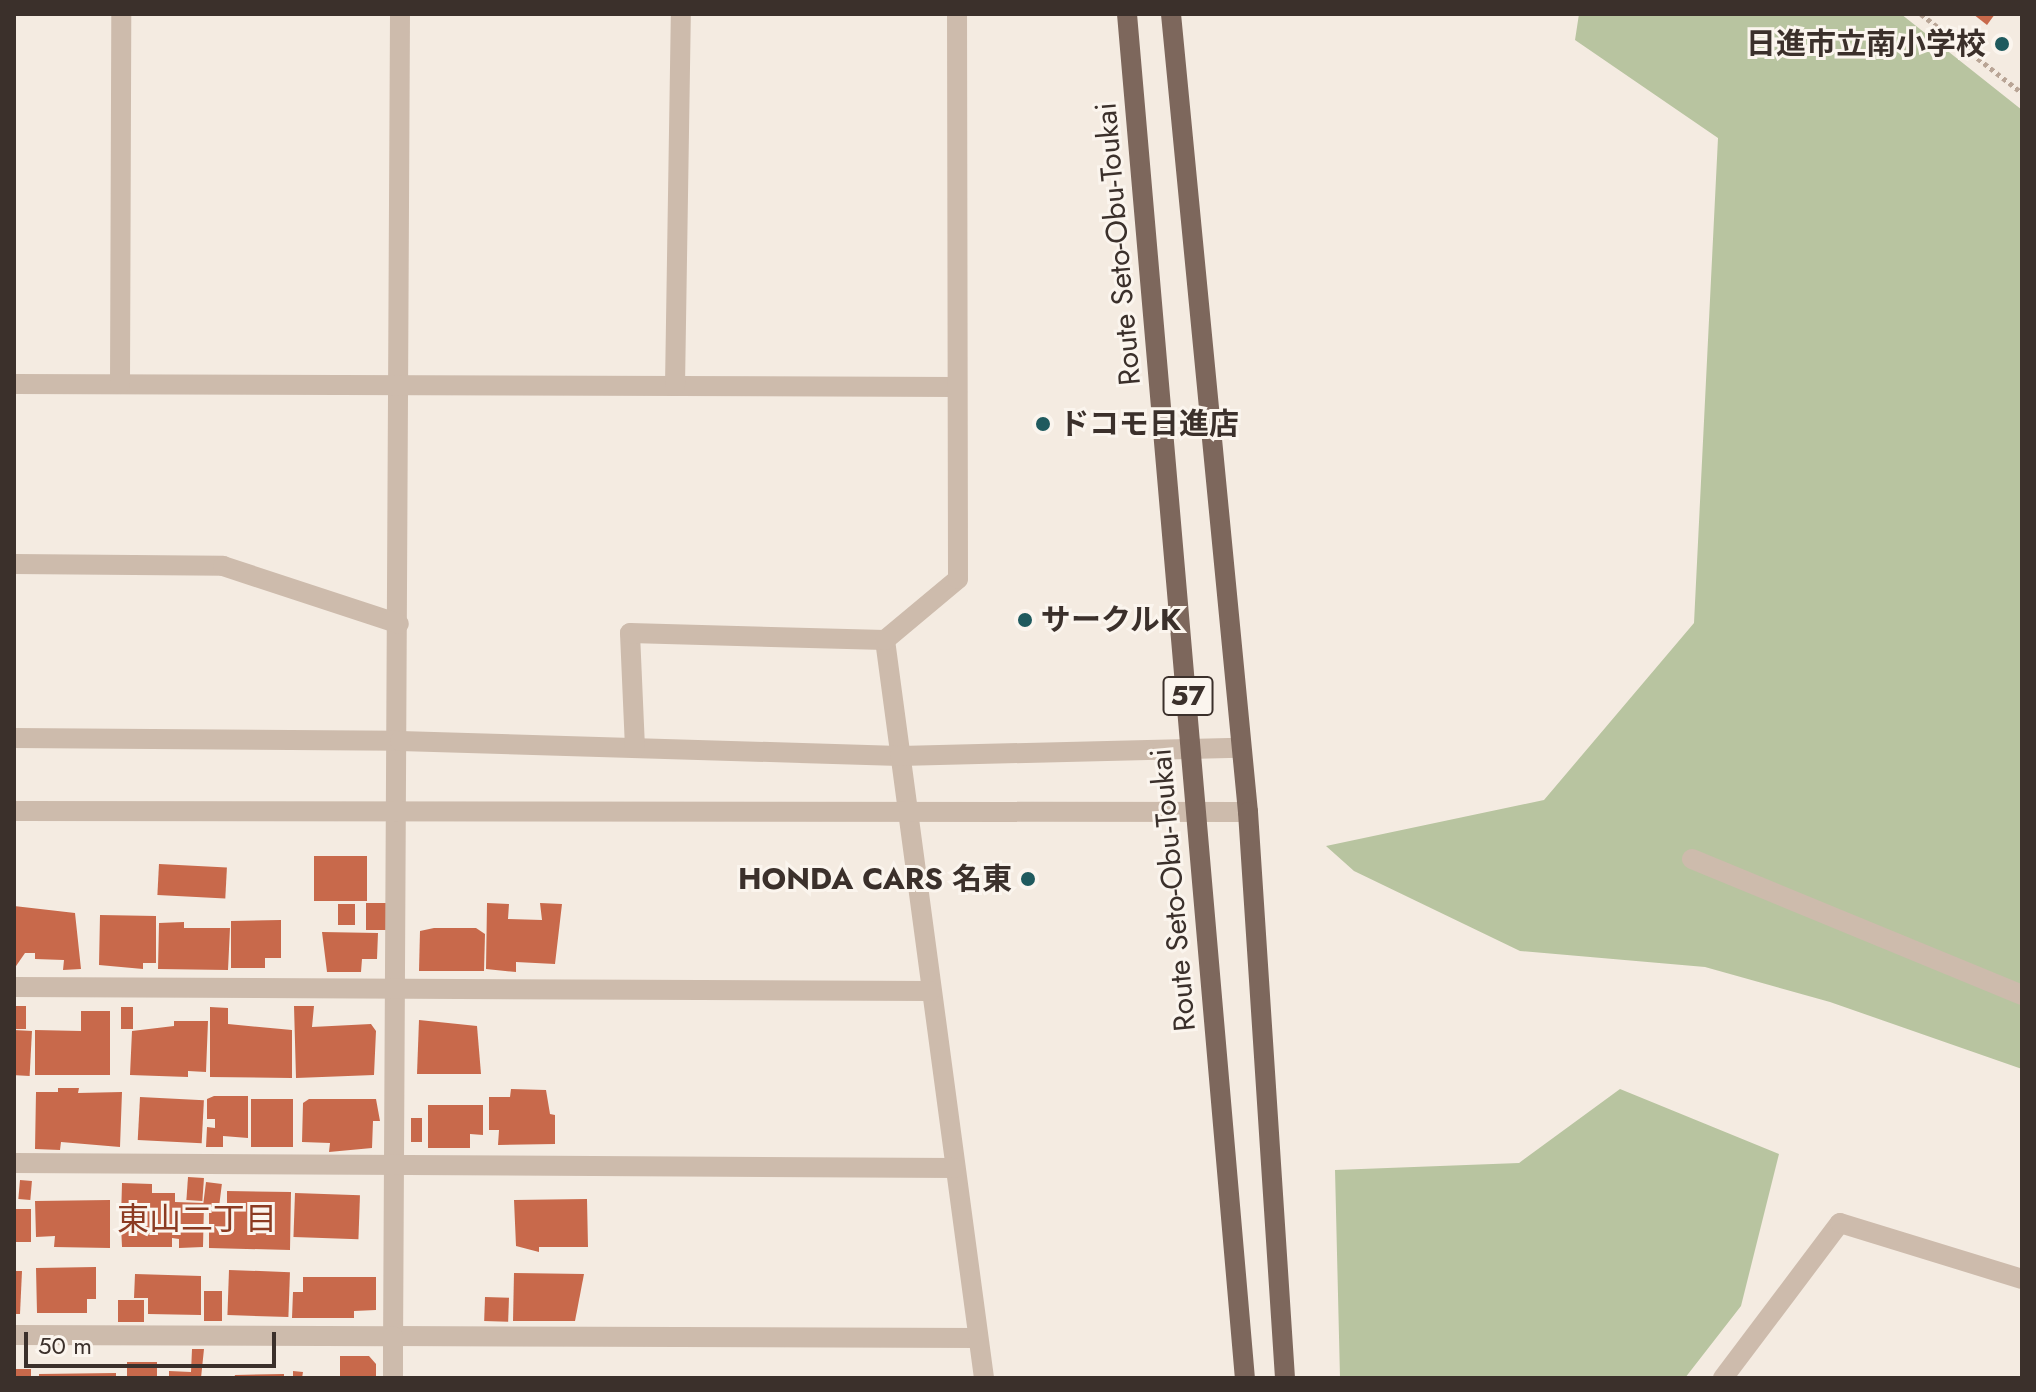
<!DOCTYPE html>
<html>
<head>
<meta charset="utf-8">
<style>
  body { margin:0 }
  #map { position:relative; width:2036px; height:1392px; overflow:hidden; background:#f4ebe1; font-family:Jost,"Noto Sans JP",sans-serif }
  div>[style] { position:absolute }
  .green>* { inset:0; background:#b8c4a0 }
  .building>* { inset:0; background:#c8694b; transform-origin:0 0 }
  .path>* { height:5px; margin-top:-2.5px; transform-origin:0; background:repeating-linear-gradient(90deg,#b9a596 0 4px,transparent 0 8px) }
  .minor>* { height:20px; margin:-10px; padding:0 10px; transform-origin:10px; border-radius:10px; background:#cdbbac }
  .primary>* { height:20px; margin:-10px; padding:0 10px; transform-origin:10px; border-radius:10px; background:#7d675c }
  .dots>* { width:22px; height:22px; translate:-50% -50%; box-sizing:border-box; border:4px solid #fbf5ee; border-radius:50% }
  span { translate:-50% -50%; white-space:nowrap; text-align:center; line-height:1.15; -webkit-text-stroke:6px #fbf5ee; paint-order:stroke }
  .shield-label span { padding:2px 6px; background:#fbf5ee; border:2px solid; border-radius:6px; -webkit-text-stroke-width:0 }
  .shield-label { font-size:28px; color:#3b302b; font-weight:700 }
  .poi-label { font-size:30px; color:#3b302b; font-weight:700 }
  .right { translate:-100% -50%; text-align:right }
  .left { translate:0 -50%; text-align:left }
  .street-label { font-size:30px; color:#3b302b }
  .neighbourhood-label { font-size:32px; color:#8c3b22 }
  .frame { position:absolute; inset:0; border:16px solid #3b302b; pointer-events:none }
  .scale { position:absolute; left:24px; top:1332px; width:252px; height:36px; box-sizing:border-box; border:4px solid #3b302b; border-top:0; padding-left:10px; font-size:24px; line-height:28px; white-space:nowrap; color:#3b302b; -webkit-text-stroke:6px #fbf5ee; paint-order:stroke }
</style>
</head>
<body>
<div id="map">
  <div class="green">
    <div style="clip-path:polygon(1579px 14px,1901px 14px,2022px 110px,2022px 1069px,1830px 1002px,1705px 967px,1520px 951px,1354px 871px,1326px 846px,1544px 800px,1694px 623px,1718px 138px,1575px 40px)"></div>
    <div style="clip-path:polygon(1620px 1089px,1779px 1154px,1741px 1306px,1685px 1378px,1340px 1378px,1335px 1170px,1519px 1163px)"></div>
  </div>
  <div class="building">
    <div style="clip-path:polygon(1973px 14px,1995px 14px,1987px 25px)"></div>
    <div style="left:314px;top:856px;width:53px;height:45px"></div>
    <div style="left:159px;top:864px;width:68px;height:31px;rotate:3deg"></div>
    <div style="left:386px;top:903px;width:27px;height:20px;rotate:90deg"></div>
    <div style="clip-path:polygon(487px 903px,509px 904px,508px 919px,542px 920px,540px 903px,562px 904px,555px 964px,516px 962px,516px 972px,486px 969px)"></div>
    <div style="left:338px;top:904px;width:17px;height:21px"></div>
    <div style="clip-path:polygon(14px 906px,75px 913px,81px 969px,63px 970px,64px 960px,35px 959px,35px 953px,25px 953px,14px 969px)"></div>
    <div style="clip-path:polygon(100px 915px,156px 916px,156px 963px,143px 963px,143px 969px,99px 965px)"></div>
    <div style="clip-path:polygon(281px 920px,281px 958px,265px 958px,265px 968px,231px 968px,231px 921px)"></div>
    <div style="clip-path:polygon(184px 922px,184px 928px,230px 928px,228px 970px,158px 969px,159px 923px)"></div>
    <div style="clip-path:polygon(434px 928px,476px 928px,485px 934px,484px 971px,419px 971px,420px 931px)"></div>
    <div style="clip-path:polygon(322px 932px,378px 933px,377px 959px,362px 959px,361px 972px,327px 972px)"></div>
    <div style="left:15px;top:1006px;width:11px;height:23px"></div>
    <div style="clip-path:polygon(294px 1006px,314px 1006px,312px 1027px,371px 1024px,376px 1031px,374px 1075px,296px 1078px)"></div>
    <div style="left:121px;top:1007px;width:12px;height:22px"></div>
    <div style="clip-path:polygon(210px 1007px,228px 1008px,228px 1024px,292px 1030px,292px 1078px,210px 1077px)"></div>
    <div style="clip-path:polygon(81px 1011px,110px 1011px,110px 1075px,35px 1075px,35px 1030px,81px 1031px)"></div>
    <div style="clip-path:polygon(419px 1020px,477px 1026px,481px 1074px,417px 1074px)"></div>
    <div style="clip-path:polygon(174px 1021px,208px 1021px,206px 1072px,188px 1071px,188px 1077px,130px 1075px,132px 1031px,174px 1026px)"></div>
    <div style="left:14px;top:1030px;width:18px;height:45px;rotate:3deg"></div>
    <div style="clip-path:polygon(58px 1088px,79px 1088px,78px 1093px,122px 1092px,120px 1147px,61px 1142px,60px 1150px,35px 1149px,36px 1092px,58px 1092px)"></div>
    <div style="clip-path:polygon(511px 1089px,546px 1090px,550px 1114px,555px 1115px,555px 1144px,498px 1145px,499px 1130px,489px 1130px,489px 1097px,510px 1097px)"></div>
    <div style="clip-path:polygon(214px 1096px,248px 1096px,248px 1138px,223px 1136px,223px 1147px,206px 1147px,207px 1127px,215px 1128px,215px 1119px,207px 1119px,207px 1099px)"></div>
    <div style="left:140px;top:1097px;width:64px;height:43px;rotate:3deg"></div>
    <div style="left:251px;top:1099px;width:42px;height:48px"></div>
    <div style="clip-path:polygon(309px 1099px,376px 1099px,380px 1121px,373px 1121px,372px 1148px,329px 1152px,330px 1143px,302px 1142px,303px 1103px)"></div>
    <div style="clip-path:polygon(428px 1105px,483px 1105px,483px 1135px,470px 1134px,470px 1148px,428px 1148px)"></div>
    <div style="left:411px;top:1118px;width:11px;height:24px"></div>
    <div style="left:188px;top:1177px;width:16px;height:23px;rotate:4deg"></div>
    <div style="left:20px;top:1180px;width:12px;height:19px;rotate:5deg"></div>
    <div style="left:206px;top:1182px;width:16px;height:24px;rotate:7deg"></div>
    <div style="clip-path:polygon(122px 1183px,152px 1184px,152px 1193px,175px 1193px,175px 1202px,204px 1203px,203px 1247px,179px 1248px,179px 1239px,172px 1238px,172px 1247px,122px 1247px,121px 1226px,137px 1226px,136px 1219px,121px 1219px)"></div>
    <div style="clip-path:polygon(227px 1191px,291px 1192px,290px 1250px,209px 1248px,209px 1210px,227px 1211px)"></div>
    <div style="left:295px;top:1193px;width:65px;height:44px;rotate:2deg"></div>
    <div style="clip-path:polygon(587px 1199px,588px 1247px,539px 1247px,539px 1252px,516px 1246px,514px 1200px)"></div>
    <div style="clip-path:polygon(110px 1200px,110px 1248px,54px 1247px,55px 1236px,36px 1237px,35px 1201px)"></div>
    <div style="left:14px;top:1209px;width:17px;height:33px"></div>
    <div style="clip-path:polygon(96px 1267px,96px 1299px,87px 1299px,87px 1313px,37px 1313px,36px 1268px)"></div>
    <div style="left:229px;top:1270px;width:61px;height:45px;rotate:2deg"></div>
    <div style="clip-path:polygon(14px 1271px,22px 1271px,20px 1314px,14px 1314px)"></div>
    <div style="clip-path:polygon(514px 1273px,584px 1274px,575px 1321px,513px 1321px)"></div>
    <div style="clip-path:polygon(135px 1274px,201px 1276px,201px 1315px,148px 1314px,148px 1298px,134px 1298px)"></div>
    <div style="clip-path:polygon(303px 1277px,376px 1277px,376px 1310px,354px 1311px,354px 1318px,292px 1318px,293px 1292px,303px 1292px)"></div>
    <div style="left:222px;top:1291px;width:30px;height:18px;rotate:90deg"></div>
    <div style="left:485px;top:1297px;width:24px;height:24px;rotate:2deg"></div>
    <div style="left:118px;top:1300px;width:26px;height:22px"></div>
    <div style="clip-path:polygon(192px 1349px,204px 1349px,201px 1378px,169px 1378px,169px 1371px,191px 1372px)"></div>
    <div style="clip-path:polygon(340px 1356px,369px 1356px,376px 1364px,376px 1378px,340px 1378px)"></div>
    <div style="left:127px;top:1362px;width:30px;height:16px"></div>
    <div style="left:14px;top:1369px;width:17px;height:9px"></div>
    <div style="clip-path:polygon(293px 1371px,303px 1372px,302px 1378px,293px 1378px)"></div>
    <div style="clip-path:polygon(116px 1373px,116px 1378px,39px 1378px,39px 1374px)"></div>
    <div style="clip-path:polygon(284px 1374px,284px 1378px,234px 1378px,235px 1375px)"></div>
  </div>
  <div class="path">
    <div style="left:1921px;top:14px;width:128px;rotate:38deg"></div>
  </div>
  <div class="minor">
    <div style="left:400px;top:14px;width:1322px;rotate:90.3deg"></div>
    <div style="left:393px;top:1336px;width:584px;rotate:0.2deg"></div>
    <div style="left:14px;top:384px;width:940px;rotate:0.18deg"></div>
    <div style="left:120px;top:384px;width:370px;rotate:-89.8deg"></div>
    <div style="left:675px;top:386px;width:372px;rotate:-89.1deg"></div>
    <div style="left:14px;top:564px;width:209px;rotate:0.5deg"></div>
    <div style="left:223px;top:566px;width:185px;rotate:18.2deg"></div>
    <div style="left:885px;top:640px;width:745px;rotate:82.36deg"></div>
    <div style="left:14px;top:738px;width:386px;rotate:0.4deg"></div>
    <div style="left:400px;top:741px;width:500px;rotate:1.72deg"></div>
    <div style="left:900px;top:756px;width:339px;rotate:-1.4deg"></div>
    <div style="left:635px;top:748px;width:115px;rotate:-92.5deg"></div>
    <div style="left:630px;top:633px;width:255px;rotate:1.6deg"></div>
    <div style="left:885px;top:640px;width:95px;rotate:-39.9deg"></div>
    <div style="left:958px;top:579px;width:565px;rotate:-90.1deg"></div>
    <div style="left:14px;top:811px;width:1234px;rotate:0.05deg"></div>
    <div style="left:1692px;top:859px;width:357px;rotate:22.4deg"></div>
    <div style="left:14px;top:987px;width:916px;rotate:0.25deg"></div>
    <div style="left:14px;top:1163px;width:940px;rotate:0.3deg"></div>
    <div style="left:14px;top:1335px;width:379px;rotate:0.2deg"></div>
    <div style="left:393px;top:1336px;width:42px;rotate:90deg"></div>
    <div style="left:1723px;top:1378px;width:194px;rotate:-53deg"></div>
    <div style="left:1840px;top:1223px;width:190px;rotate:17.1deg"></div>
  </div>
  <div class="primary">
    <div style="left:1127px;top:14px;width:1369px;rotate:85.06deg"></div>
    <div style="left:1171px;top:14px;width:802px;rotate:84.49deg"></div>
    <div style="left:1248px;top:812px;width:567px;rotate:86.26deg"></div>
  </div>
  <div class="dots">
    <div style="left:2002px;top:44px;background:#1f5a5e"></div>
    <div style="left:1043px;top:424px;background:#1f5a5e"></div>
    <div style="left:1025px;top:620px;background:#1f5a5e"></div>
    <div style="left:1028px;top:879px;background:#1f5a5e"></div>
  </div>
  <div class="shield-label">
    <span style="left:1188px;top:696px">57</span>
  </div>
  <div class="poi-label">
    <span class="right" style="left:1986px;top:44px">日進市立南小学校</span>
    <span class="left" style="left:1059px;top:424px">ドコモ日進店</span>
    <span class="left" style="left:1041px;top:620px">サークルK</span>
    <span class="right" style="left:1012px;top:879px">HONDA CARS 名東</span>
  </div>
  <div class="street-label">
    <span style="left:1118px;top:244px;rotate:-95deg">Route Seto-Obu-Toukai</span>
    <span style="left:1173px;top:890px;rotate:-95deg">Route Seto-Obu-Toukai</span>
  </div>
  <div class="neighbourhood-label">
    <span style="left:197px;top:1219px">東山二丁目</span>
  </div>
  <div class="frame"></div>
  <div class="scale">50 m</div>
</div>
</body>
</html>
